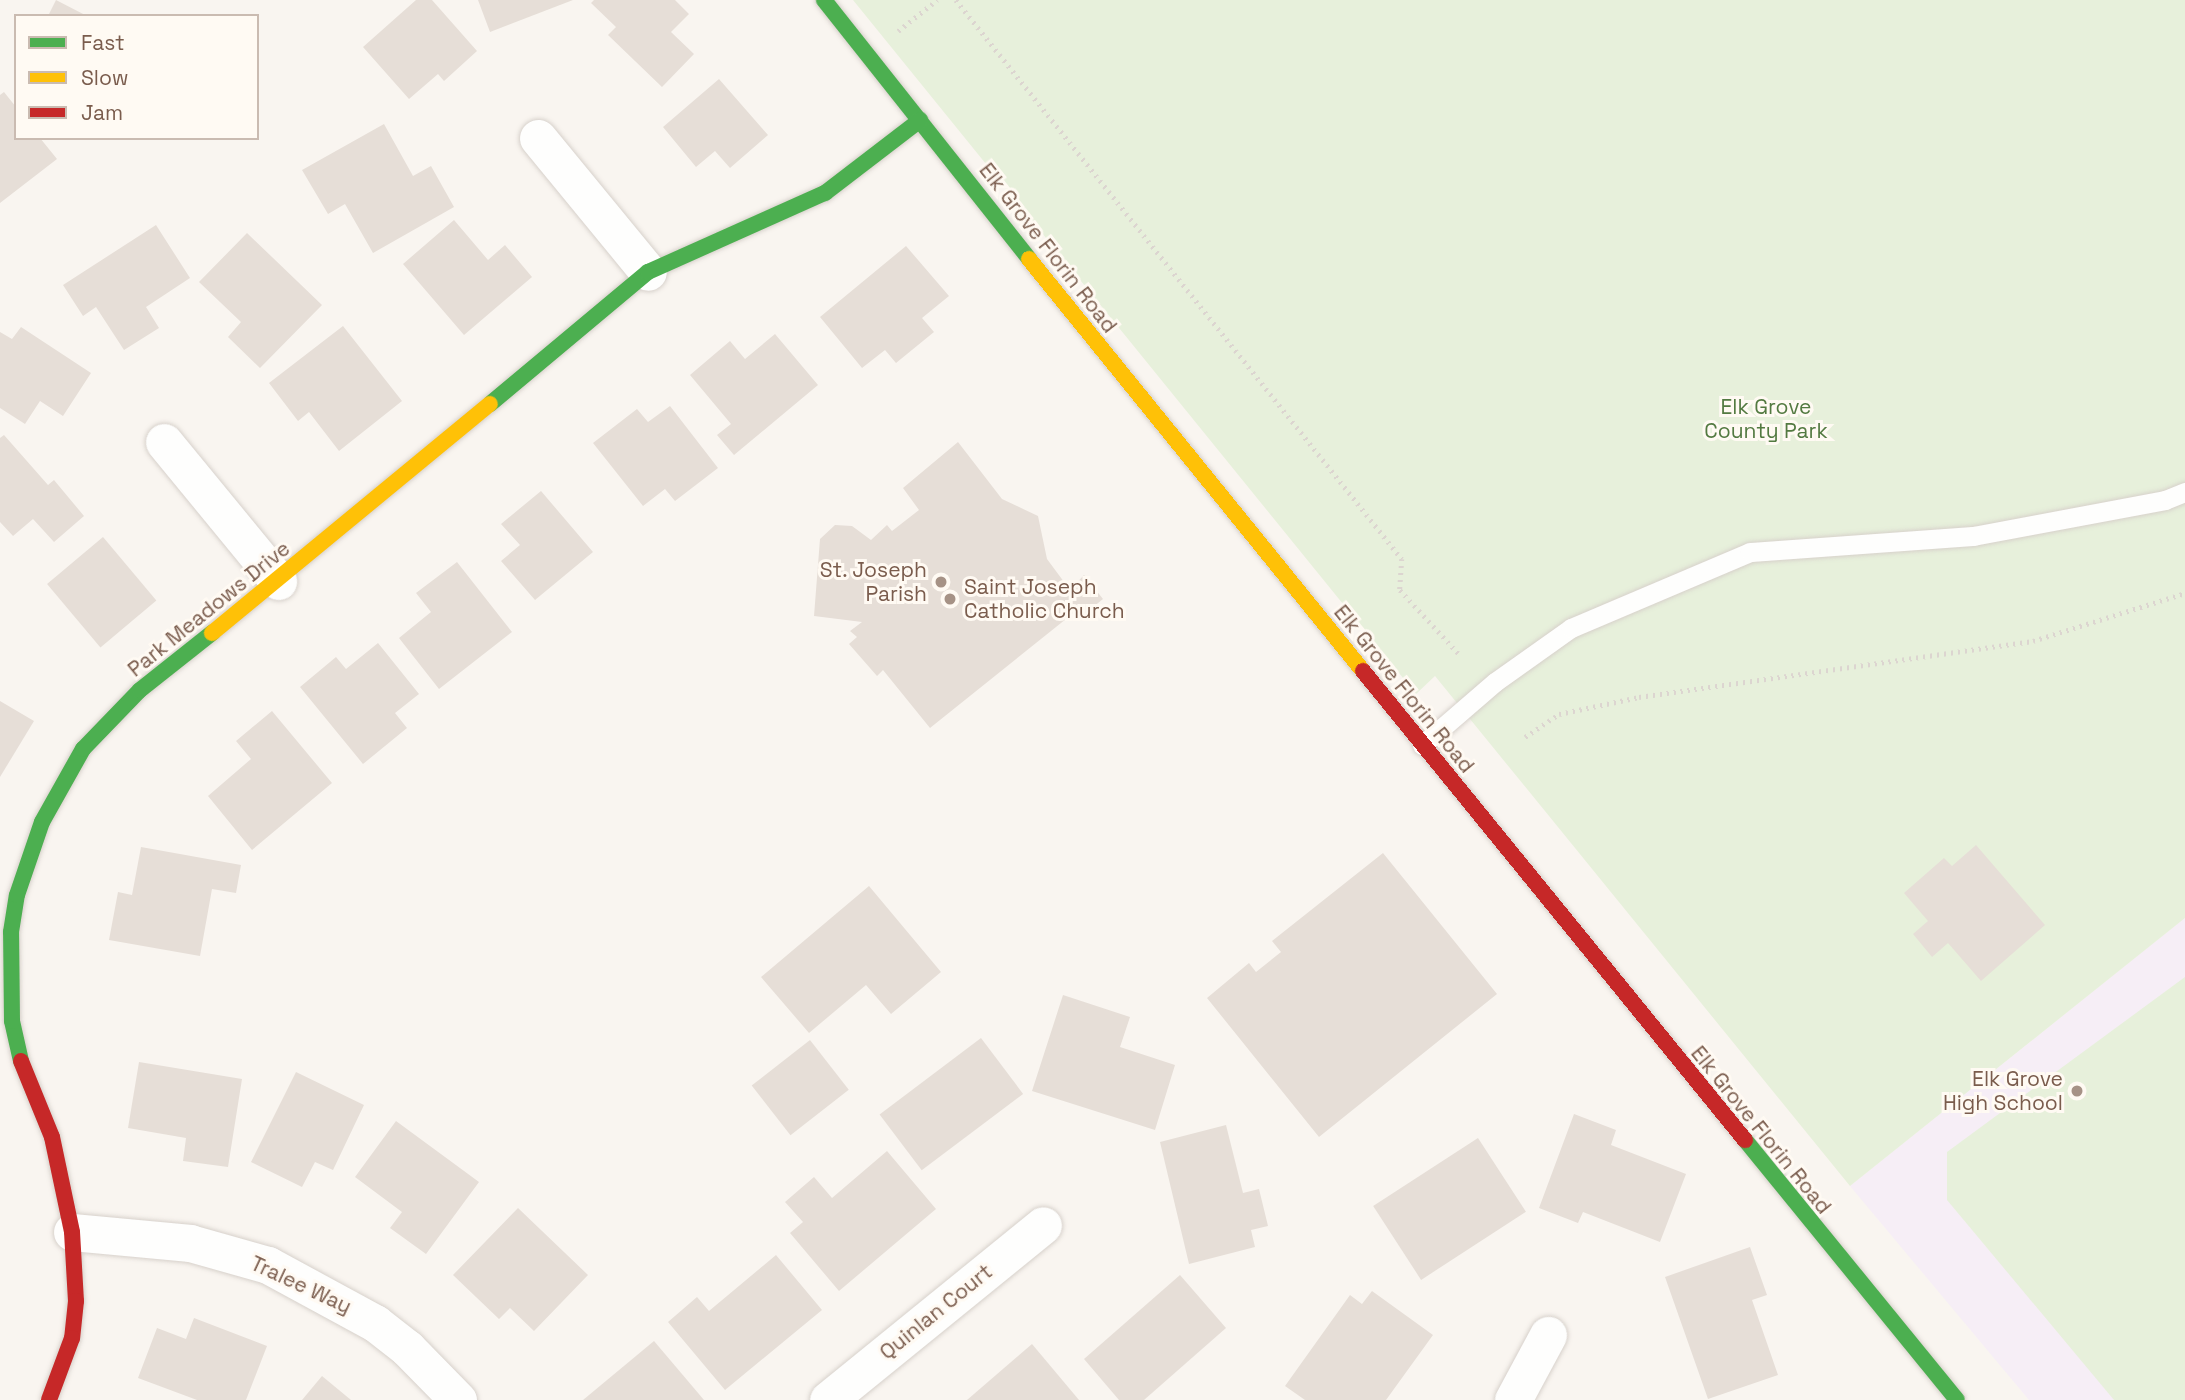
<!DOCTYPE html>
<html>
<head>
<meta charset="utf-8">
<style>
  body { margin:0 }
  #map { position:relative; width:2185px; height:1400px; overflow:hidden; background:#f9f5f0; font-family:"Space Grotesk",sans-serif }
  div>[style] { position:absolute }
  .education>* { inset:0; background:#f6eef6 }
  .green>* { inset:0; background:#e7f0db }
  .building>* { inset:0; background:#e6ded7; transform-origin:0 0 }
  .path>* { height:4.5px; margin-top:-2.25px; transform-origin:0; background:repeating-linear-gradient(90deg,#dcd5d0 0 2px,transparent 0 7px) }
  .roads { filter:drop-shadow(0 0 2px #d7d1cb) drop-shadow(0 0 2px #d7d1cb) }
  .lane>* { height:19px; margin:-9.5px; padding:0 9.5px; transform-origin:9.5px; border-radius:9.5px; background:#fefefd }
  .street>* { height:37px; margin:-18.5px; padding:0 18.5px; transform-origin:18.5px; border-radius:18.5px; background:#fefefd }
  .fast>* { height:16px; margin:-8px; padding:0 8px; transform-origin:8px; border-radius:8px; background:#4caf50 }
  .slow>* { height:16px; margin:-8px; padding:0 8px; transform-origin:8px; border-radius:8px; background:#ffc107 }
  .jam>* { height:16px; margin:-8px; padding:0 8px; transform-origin:8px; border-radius:8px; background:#c62828 }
  .dots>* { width:19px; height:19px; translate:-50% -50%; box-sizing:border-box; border:4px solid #fffaf3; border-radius:50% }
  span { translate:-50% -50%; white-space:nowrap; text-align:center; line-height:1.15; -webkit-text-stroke:6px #fffaf3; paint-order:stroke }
  .street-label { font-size:21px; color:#7a5c4d }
  .park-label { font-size:21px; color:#537a41 }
  .poi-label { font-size:21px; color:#7a5c4d }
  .right { translate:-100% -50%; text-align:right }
  .left { translate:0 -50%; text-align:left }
  .legend { position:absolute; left:14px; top:14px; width:245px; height:126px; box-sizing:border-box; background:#fffaf3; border:2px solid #cabbb1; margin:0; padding:9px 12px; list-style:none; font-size:21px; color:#7a5c4d }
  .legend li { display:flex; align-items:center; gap:14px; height:35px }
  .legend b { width:35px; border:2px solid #cabbb1 }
</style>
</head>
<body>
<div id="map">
  <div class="education">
    <div style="clip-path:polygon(2185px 918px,2185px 1400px,2029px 1400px,1850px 1186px)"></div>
  </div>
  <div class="green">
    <div style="clip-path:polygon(853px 0,2185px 0,2185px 918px,1850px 1186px,1435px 676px,1416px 694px)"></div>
    <div style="clip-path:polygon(2185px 977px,2185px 1400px,2114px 1400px,1947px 1200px,1947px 1152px)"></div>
  </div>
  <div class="building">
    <div style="clip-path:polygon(56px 0,87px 16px,48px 16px)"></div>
    <div style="clip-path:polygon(416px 0,432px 0,477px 51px,444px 81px,438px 74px,409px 99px,363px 47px)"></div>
    <div style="clip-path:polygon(478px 0,573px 0,490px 32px)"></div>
    <div style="clip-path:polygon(594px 0,675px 0,689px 14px,671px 32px,694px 54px,662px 87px,608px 35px,616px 27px,591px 3px)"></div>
    <div style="clip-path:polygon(719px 79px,768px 135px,730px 168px,715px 151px,696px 167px,663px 127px)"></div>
    <div style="clip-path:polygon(4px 92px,16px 107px,16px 138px,40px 138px,57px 159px,0 203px,0 95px)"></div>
    <div style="clip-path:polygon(384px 124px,413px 176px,431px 166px,454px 207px,373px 253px,345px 204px,328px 214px,302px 170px)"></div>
    <div style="clip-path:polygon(454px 220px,488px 260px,505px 245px,532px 277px,464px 335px,403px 264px)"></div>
    <div style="clip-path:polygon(156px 225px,190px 278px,146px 307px,159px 328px,124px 350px,96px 307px,83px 316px,63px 285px)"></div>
    <div style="clip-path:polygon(247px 233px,322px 305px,260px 368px,228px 337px,241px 322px,199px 282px)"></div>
    <div style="clip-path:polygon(906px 246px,949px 296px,922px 318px,934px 332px,896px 363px,885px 350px,862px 368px,820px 317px)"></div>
    <div style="clip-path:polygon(343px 326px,402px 401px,339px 451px,309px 412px,298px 421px,269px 383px)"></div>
    <div style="clip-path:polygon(21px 327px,91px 373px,63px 416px,40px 401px,25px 424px,0 408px,0 332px,12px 339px)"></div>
    <div style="clip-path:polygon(775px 334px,818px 385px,734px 455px,717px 435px,731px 424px,690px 375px,730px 341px,745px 359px)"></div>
    <div style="clip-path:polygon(670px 406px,718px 468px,675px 501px,665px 489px,643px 506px,593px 443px,637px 409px,648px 422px)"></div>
    <div style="clip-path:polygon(4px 435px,48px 485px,54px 480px,84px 516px,54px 542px,33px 519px,13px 536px,0 522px,0 438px)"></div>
    <div style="clip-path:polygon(958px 442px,1002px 499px,1038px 516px,1047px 559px,1070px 590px,1084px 575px,1103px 599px,1082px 616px,1076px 611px,930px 728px,883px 670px,877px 676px,849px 644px,857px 637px,850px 631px,862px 622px,814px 616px,820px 539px,835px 525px,852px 526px,871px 540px,887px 525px,892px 531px,919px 510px,903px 488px)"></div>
    <div style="clip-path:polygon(541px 491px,593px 552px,535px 600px,501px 561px,520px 545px,501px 524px)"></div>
    <div style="left:103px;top:537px;width:83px;height:73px;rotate:50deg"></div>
    <div style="clip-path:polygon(457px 562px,512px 632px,439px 689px,399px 638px,431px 612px,416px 593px)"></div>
    <div style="clip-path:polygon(378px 643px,419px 694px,395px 713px,407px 728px,363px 764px,300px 687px,336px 657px,346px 669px)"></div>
    <div style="clip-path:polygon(0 701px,34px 721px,0 777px)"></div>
    <div style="clip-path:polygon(272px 711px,332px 783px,252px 850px,208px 796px,251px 759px,236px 741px)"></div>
    <div style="clip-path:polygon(1976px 845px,2045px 925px,1981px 981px,1948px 943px,1932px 957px,1913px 934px,1928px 921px,1904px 893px,1944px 858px,1952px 866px)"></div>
    <div style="clip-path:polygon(141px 847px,241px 865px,236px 893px,212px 889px,200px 956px,109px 940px,118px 892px,132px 895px)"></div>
    <div style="clip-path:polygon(1383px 853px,1497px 994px,1319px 1137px,1207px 998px,1249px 963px,1256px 972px,1281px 952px,1272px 941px)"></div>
    <div style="clip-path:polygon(869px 886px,941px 972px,891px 1014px,866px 985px,809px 1033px,761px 977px)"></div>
    <div style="clip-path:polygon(1063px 995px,1130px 1017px,1120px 1047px,1175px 1065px,1155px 1130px,1032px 1091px)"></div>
    <div style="left:981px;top:1038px;width:70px;height:127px;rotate:53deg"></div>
    <div style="left:810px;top:1040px;width:63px;height:74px;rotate:52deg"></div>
    <div style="clip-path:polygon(139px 1062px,242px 1079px,228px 1167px,183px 1161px,186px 1138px,128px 1128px)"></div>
    <div style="clip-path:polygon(296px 1072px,364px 1105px,333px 1170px,315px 1162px,302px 1187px,251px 1162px)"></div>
    <div style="clip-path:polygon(1574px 1114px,1616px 1130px,1611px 1145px,1686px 1174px,1660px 1242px,1583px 1212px,1578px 1223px,1539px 1208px)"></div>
    <div style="clip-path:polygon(396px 1121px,479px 1182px,426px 1254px,390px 1228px,402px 1212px,355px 1177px)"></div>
    <div style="clip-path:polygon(1226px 1125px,1243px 1193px,1259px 1189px,1268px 1226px,1251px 1230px,1255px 1247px,1189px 1264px,1160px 1142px)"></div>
    <div style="left:1478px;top:1138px;width:88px;height:125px;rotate:57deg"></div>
    <div style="clip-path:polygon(887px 1151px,936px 1209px,839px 1291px,790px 1233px,803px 1222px,785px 1202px,814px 1177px,832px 1198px)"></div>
    <div style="clip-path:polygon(518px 1208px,588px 1275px,534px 1331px,510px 1308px,499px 1319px,453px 1275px)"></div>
    <div style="clip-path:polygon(1750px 1247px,1767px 1295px,1752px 1300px,1778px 1375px,1708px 1399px,1665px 1277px)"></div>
    <div style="clip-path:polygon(776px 1255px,822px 1310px,725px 1390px,668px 1322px,697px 1297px,709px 1311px)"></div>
    <div style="clip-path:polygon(1180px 1275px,1226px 1328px,1144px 1400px,1119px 1400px,1084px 1359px)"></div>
    <div style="clip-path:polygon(1372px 1291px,1433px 1335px,1386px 1400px,1305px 1400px,1285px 1386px,1350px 1295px,1362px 1304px)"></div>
    <div style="clip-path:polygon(194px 1318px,267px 1346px,246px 1400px,197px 1400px,138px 1378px,157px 1328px,186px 1339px)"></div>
    <div style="clip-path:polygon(654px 1341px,704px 1400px,583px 1400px)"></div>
    <div style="clip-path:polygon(1032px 1344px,1079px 1400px,967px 1400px)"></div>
    <div style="clip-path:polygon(322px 1376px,351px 1400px,302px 1400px)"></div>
  </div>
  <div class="path">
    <div style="left:956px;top:0;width:715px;rotate:51.42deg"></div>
    <div style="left:1402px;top:559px;width:31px;rotate:94deg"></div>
    <div style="left:1400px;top:590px;width:87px;rotate:47.3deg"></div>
    <div style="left:898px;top:31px;width:50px;rotate:-38.5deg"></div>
    <div style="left:1525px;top:737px;width:41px;rotate:-34.1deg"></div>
    <div style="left:1559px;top:714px;width:82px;rotate:-12deg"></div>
    <div style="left:1639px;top:697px;width:398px;rotate:-8.1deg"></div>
    <div style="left:2033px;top:641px;width:159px;rotate:-17.5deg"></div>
  </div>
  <div class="roads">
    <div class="lane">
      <div style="left:1422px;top:745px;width:96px;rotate:-40.8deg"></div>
      <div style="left:1495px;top:682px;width:93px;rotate:-35.4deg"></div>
      <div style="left:1571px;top:628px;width:194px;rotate:-23deg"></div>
      <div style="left:1750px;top:552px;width:224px;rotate:-4.1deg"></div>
      <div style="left:1973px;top:536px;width:195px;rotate:-10.6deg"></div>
      <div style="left:2165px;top:500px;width:22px;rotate:-22deg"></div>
    </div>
    <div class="street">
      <div style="left:538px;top:138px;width:173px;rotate:50.6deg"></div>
      <div style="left:164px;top:442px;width:180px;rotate:50.6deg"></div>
      <div style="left:72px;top:1232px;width:119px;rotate:5.3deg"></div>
      <div style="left:190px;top:1243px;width:81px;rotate:15.8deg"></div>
      <div style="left:268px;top:1265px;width:122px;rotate:28.5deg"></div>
      <div style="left:375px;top:1323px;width:41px;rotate:38deg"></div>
      <div style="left:407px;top:1348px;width:73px;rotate:45.6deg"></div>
      <div style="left:828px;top:1400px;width:277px;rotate:-39.1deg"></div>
      <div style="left:1513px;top:1400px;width:74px;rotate:-61.7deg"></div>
    </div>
    <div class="fast">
      <div style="left:824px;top:0;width:330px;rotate:51.6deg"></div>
      <div style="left:490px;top:404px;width:206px;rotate:-39.9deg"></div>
      <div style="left:648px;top:272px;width:194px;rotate:-24.1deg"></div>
      <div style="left:825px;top:193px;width:120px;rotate:-37.5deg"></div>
      <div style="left:21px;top:1061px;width:41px;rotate:-102.7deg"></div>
      <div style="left:12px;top:1021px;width:89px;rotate:-90.6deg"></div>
      <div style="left:11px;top:932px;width:37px;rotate:-81deg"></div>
      <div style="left:17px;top:895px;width:77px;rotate:-71.1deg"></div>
      <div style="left:42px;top:822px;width:84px;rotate:-60.7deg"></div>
      <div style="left:83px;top:749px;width:82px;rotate:-46deg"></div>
      <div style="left:140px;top:690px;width:92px;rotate:-38.4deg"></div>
      <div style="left:1745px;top:1140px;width:335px;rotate:50.8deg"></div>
    </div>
    <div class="slow">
      <div style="left:1029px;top:259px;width:530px;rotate:50.97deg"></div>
      <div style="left:212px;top:633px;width:360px;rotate:-39.5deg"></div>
    </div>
    <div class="jam">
      <div style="left:1363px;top:671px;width:605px;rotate:50.84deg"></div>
      <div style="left:21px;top:1061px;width:82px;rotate:67.8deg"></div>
      <div style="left:52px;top:1137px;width:97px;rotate:78.1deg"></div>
      <div style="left:72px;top:1232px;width:69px;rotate:86.7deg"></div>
      <div style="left:76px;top:1301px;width:37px;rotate:96deg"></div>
      <div style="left:72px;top:1338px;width:66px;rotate:110.4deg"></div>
    </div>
  </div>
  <div class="dots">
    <div style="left:941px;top:582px;background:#a69286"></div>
    <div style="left:950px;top:599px;background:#a69286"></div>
    <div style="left:2077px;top:1091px;background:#a69286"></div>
  </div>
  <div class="street-label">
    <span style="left:1048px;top:248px;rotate:52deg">Elk Grove Florin Road</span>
    <span style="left:209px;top:609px;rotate:-39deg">Park Meadows Drive</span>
    <span style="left:1404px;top:689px;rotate:51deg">Elk Grove Florin Road</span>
    <span style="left:1761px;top:1130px;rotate:51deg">Elk Grove Florin Road</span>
    <span style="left:301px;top:1285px;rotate:25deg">Tralee Way</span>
    <span style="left:936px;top:1312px;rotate:-39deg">Quinlan Court</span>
  </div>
  <div class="park-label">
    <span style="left:1766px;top:419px">Elk Grove<br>County Park</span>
  </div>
  <div class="poi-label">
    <span class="right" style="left:927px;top:582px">St. Joseph<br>Parish</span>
    <span class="left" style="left:964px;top:599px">Saint Joseph<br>Catholic Church</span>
    <span class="right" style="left:2063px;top:1091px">Elk Grove<br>High School</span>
  </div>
  <ul class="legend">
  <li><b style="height:9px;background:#4caf50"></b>Fast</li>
  <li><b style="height:9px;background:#ffc107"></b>Slow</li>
  <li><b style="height:9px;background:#c62828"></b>Jam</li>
  </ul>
</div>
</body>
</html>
